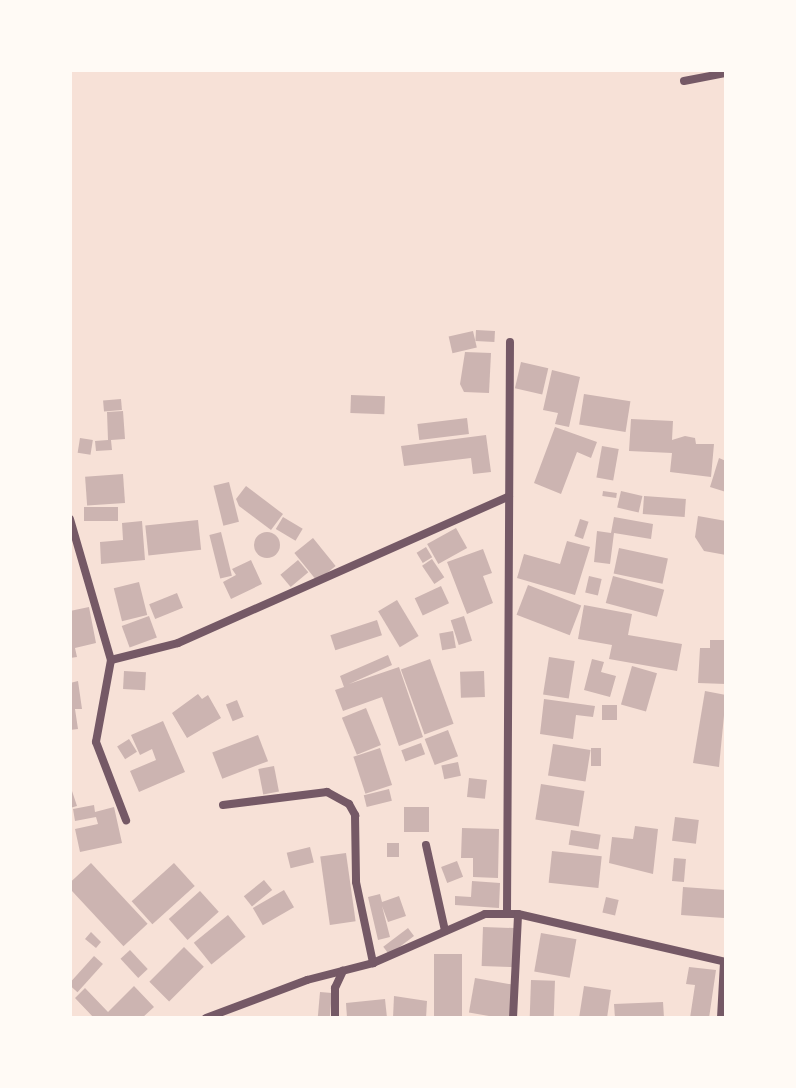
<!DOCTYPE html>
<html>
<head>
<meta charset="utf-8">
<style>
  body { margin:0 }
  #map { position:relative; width:796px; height:1088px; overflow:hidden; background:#f7e1d7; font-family:"Libre Baskerville",serif }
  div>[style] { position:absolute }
  .building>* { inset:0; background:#ccb4b1; transform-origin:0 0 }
  .round { border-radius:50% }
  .minor>* { height:8px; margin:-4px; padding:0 4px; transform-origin:4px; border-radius:4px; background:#755966 }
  span { translate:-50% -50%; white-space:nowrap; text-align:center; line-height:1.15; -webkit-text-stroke:6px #fffaf5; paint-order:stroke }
  .frame { position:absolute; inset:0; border:72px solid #fffaf5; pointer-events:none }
</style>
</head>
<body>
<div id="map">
  <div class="building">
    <div style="left:476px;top:330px;width:19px;height:11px;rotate:3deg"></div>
    <div style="left:473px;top:331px;width:17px;height:25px;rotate:77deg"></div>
    <div style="clip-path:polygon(465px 352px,491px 353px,489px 393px,464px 392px,460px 384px)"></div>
    <div style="left:521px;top:362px;width:28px;height:27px;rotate:13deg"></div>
    <div style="clip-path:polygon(552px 370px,580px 377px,569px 427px,555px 424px,558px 413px,543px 410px)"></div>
    <div style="left:584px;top:394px;width:47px;height:31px;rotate:9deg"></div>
    <div style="left:351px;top:395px;width:34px;height:18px;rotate:2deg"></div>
    <div style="left:121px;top:399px;width:11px;height:18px;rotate:85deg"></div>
    <div style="clip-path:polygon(123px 411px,125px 439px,111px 440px,112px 450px,96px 451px,95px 441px,108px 440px,107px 412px)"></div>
    <div style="left:467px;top:418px;width:16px;height:50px;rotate:83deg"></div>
    <div style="clip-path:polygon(631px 419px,673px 421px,672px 440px,685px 436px,695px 438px,696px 444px,714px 444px,711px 477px,670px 472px,672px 453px,629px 451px)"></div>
    <div style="clip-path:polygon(555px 427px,597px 442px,591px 458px,577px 452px,561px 494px,534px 483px)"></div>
    <div style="clip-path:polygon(486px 435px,491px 472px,473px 474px,471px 458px,404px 466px,401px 446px)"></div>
    <div style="left:80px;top:438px;width:13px;height:15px;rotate:9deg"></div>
    <div style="left:602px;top:446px;width:17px;height:32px;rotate:10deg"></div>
    <div style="clip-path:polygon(719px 458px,726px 461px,726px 492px,710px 487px)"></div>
    <div style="left:123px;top:474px;width:29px;height:38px;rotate:86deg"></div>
    <div style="left:229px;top:482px;width:41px;height:16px;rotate:76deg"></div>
    <div style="clip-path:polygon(246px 486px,283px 514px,271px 530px,239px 506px,236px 499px)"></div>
    <div style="left:603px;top:491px;width:14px;height:5px;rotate:8deg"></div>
    <div style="left:621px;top:491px;width:22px;height:17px;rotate:13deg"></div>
    <div style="left:644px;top:496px;width:42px;height:18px;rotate:4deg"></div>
    <div style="left:118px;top:507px;width:14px;height:34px;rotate:90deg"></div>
    <div style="clip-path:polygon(698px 516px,726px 521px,726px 555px,704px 551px,695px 537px)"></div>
    <div style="left:283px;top:517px;width:23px;height:14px;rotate:31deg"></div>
    <div style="clip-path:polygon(614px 517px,653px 524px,651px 539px,614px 533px,610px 564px,594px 562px,597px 531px,611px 533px)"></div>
    <div style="left:580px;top:519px;width:9px;height:18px;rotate:18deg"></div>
    <div style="left:198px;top:520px;width:30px;height:53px;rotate:84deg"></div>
    <div style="clip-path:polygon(142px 521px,145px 560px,101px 564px,100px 542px,123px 540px,122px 523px)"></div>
    <div style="left:456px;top:528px;width:23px;height:33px;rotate:61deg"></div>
    <div class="round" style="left:254px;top:532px;width:26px;height:26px"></div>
    <div style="left:221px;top:532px;width:45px;height:12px;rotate:76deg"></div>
    <div style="left:313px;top:538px;width:36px;height:24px;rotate:51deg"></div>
    <div style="clip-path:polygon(567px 541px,590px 547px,575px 595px,517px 578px,524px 554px,560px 564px)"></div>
    <div style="left:426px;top:547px;width:12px;height:11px;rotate:59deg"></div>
    <div style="left:619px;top:548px;width:50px;height:26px;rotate:12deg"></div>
    <div style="clip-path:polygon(483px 549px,492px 573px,483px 576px,493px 603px,467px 614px,447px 562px)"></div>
    <div style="left:432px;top:559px;width:22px;height:12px;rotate:56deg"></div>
    <div style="clip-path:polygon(251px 560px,262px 584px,231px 599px,223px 582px,236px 575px,232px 569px)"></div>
    <div style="left:298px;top:560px;width:16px;height:23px;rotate:50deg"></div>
    <div style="left:589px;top:576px;width:13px;height:17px;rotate:13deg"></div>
    <div style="left:613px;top:576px;width:53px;height:28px;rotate:15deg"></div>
    <div style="left:139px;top:582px;width:34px;height:26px;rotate:76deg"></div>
    <div style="left:528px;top:585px;width:57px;height:32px;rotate:21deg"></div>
    <div style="left:441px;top:586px;width:19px;height:29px;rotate:65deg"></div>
    <div style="left:177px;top:593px;width:16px;height:30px;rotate:68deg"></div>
    <div style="left:397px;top:600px;width:42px;height:22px;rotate:59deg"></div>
    <div style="clip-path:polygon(584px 605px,632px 614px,628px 635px,682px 644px,677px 671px,609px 659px,612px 645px,578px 639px)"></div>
    <div style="clip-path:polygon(89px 607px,96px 643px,75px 648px,77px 657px,70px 658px,70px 611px)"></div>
    <div style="left:149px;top:616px;width:23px;height:29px;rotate:70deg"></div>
    <div style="left:464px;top:616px;width:26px;height:14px;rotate:72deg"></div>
    <div style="left:377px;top:620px;width:16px;height:49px;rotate:72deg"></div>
    <div style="left:453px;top:631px;width:17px;height:14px;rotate:80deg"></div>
    <div style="clip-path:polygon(710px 640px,726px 640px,726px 684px,698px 683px,700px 648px,710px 648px)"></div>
    <div style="clip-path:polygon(388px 655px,392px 665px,349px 684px,399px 667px,423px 737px,399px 746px,382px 697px,343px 711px,335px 690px,344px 687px,340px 676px)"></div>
    <div style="left:549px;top:657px;width:26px;height:38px;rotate:9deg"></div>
    <div style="left:430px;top:659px;width:69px;height:31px;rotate:70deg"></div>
    <div style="clip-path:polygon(592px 659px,604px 662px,601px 672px,616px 676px,610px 697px,584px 690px)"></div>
    <div style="left:632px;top:666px;width:26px;height:40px;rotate:16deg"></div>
    <div style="left:124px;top:671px;width:22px;height:18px;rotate:3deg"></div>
    <div style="left:484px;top:671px;width:26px;height:24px;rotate:88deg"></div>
    <div style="clip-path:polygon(78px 681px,82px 709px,75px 709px,78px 729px,70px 730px,70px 683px)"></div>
    <div style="clip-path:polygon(705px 691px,726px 695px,719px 767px,693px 763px)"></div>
    <div style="clip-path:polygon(198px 694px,202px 699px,208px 695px,221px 718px,187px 738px,172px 713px)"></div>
    <div style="clip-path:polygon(544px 699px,595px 706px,593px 717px,576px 715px,573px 739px,540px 734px)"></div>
    <div style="left:237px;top:700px;width:18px;height:12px;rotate:68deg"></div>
    <div style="left:602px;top:705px;width:15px;height:15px"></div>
    <div style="left:366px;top:708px;width:40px;height:26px;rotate:68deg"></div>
    <div style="clip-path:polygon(163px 721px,185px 772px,139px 792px,130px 771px,156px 760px,152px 749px,140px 755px,131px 735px)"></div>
    <div style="left:448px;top:730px;width:28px;height:25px;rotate:69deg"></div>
    <div style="left:258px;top:735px;width:28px;height:49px;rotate:69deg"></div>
    <div style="left:129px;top:739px;width:15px;height:14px;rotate:58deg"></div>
    <div style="left:421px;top:743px;width:12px;height:21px;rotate:70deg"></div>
    <div style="left:553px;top:744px;width:38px;height:32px;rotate:9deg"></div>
    <div style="left:380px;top:748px;width:39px;height:28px;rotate:72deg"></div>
    <div style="left:591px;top:748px;width:10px;height:18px"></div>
    <div style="left:458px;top:762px;width:14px;height:17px;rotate:78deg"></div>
    <div style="left:274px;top:766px;width:26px;height:16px;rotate:79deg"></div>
    <div style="left:469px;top:778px;width:18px;height:19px;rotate:6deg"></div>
    <div style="left:541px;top:784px;width:44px;height:36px;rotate:9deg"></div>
    <div style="clip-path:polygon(70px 785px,77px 806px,70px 808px)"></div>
    <div style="left:389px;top:789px;width:12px;height:26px;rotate:76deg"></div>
    <div style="clip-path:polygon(94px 805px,95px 812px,114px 807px,122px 843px,80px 852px,75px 829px,98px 824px,96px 817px,75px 821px,73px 809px)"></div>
    <div style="left:404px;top:807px;width:25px;height:25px"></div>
    <div style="left:675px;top:817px;width:24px;height:24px;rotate:7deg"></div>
    <div style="clip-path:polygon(635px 826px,658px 829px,653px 874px,609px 863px,612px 837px,633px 839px)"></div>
    <div style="clip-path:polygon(462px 828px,499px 829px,498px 878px,473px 877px,473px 858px,461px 858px)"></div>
    <div style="left:571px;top:830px;width:30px;height:15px;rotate:9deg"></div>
    <div style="left:387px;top:843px;width:12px;height:14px"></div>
    <div style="left:310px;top:847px;width:16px;height:24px;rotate:76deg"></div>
    <div style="left:552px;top:851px;width:50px;height:32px;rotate:6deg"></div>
    <div style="left:346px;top:853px;width:69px;height:26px;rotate:82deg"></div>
    <div style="left:674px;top:858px;width:12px;height:23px;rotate:5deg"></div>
    <div style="left:457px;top:861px;width:17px;height:17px;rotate:69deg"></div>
    <div style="left:91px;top:863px;width:83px;height:33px;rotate:47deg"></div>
    <div style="left:174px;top:863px;width:31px;height:57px;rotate:48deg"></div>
    <div style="left:264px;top:880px;width:13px;height:26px;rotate:51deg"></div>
    <div style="clip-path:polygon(472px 881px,500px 883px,499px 908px,455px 905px,455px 896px,471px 897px)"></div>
    <div style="left:683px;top:887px;width:43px;height:28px;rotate:4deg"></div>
    <div style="left:284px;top:890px;width:20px;height:36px;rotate:60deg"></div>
    <div style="left:200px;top:891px;width:28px;height:42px;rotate:48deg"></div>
    <div style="clip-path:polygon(380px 894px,382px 902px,399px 896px,406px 916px,388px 922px,382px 906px,390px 937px,378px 940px,368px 897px)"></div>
    <div style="left:606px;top:897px;width:13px;height:16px;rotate:13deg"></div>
    <div style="left:228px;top:915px;width:28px;height:44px;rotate:51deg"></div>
    <div style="left:483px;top:927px;width:31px;height:39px;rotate:2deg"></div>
    <div style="left:408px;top:928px;width:10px;height:31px;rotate:53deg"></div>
    <div style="clip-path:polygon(91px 932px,101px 942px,96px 948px,85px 939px)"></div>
    <div style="left:541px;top:933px;width:36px;height:39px;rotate:10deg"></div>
    <div style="left:184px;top:947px;width:28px;height:49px;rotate:45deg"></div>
    <div style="left:130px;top:950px;width:26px;height:13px;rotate:47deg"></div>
    <div style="left:434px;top:954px;width:28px;height:64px"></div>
    <div style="left:94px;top:956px;width:12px;height:38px;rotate:42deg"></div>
    <div style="clip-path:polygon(689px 967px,716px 970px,709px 1018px,690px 1018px,695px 985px,686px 984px)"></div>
    <div style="left:475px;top:978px;width:41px;height:35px;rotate:10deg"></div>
    <div style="left:531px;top:980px;width:24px;height:38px;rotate:2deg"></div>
    <div style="clip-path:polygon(134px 986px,154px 1007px,142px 1018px,94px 1018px,75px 998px,85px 988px,108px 1012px)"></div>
    <div style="clip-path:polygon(584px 986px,611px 990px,607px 1018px,579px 1018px)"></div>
    <div style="left:320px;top:992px;width:12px;height:26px;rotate:5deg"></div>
    <div style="clip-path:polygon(394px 996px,427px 1001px,426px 1018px,393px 1018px)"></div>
    <div style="clip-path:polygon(385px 999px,387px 1018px,347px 1018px,346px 1003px)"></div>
    <div style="clip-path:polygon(663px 1002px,664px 1018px,615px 1018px,614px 1004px)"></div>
  </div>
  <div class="minor">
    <div style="left:684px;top:81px;width:43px;rotate:-10.8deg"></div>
    <div style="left:70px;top:519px;width:147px;rotate:73.8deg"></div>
    <div style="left:111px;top:660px;width:69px;rotate:-14.2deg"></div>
    <div style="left:178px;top:643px;width:362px;rotate:-23.9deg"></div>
    <div style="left:111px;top:660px;width:83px;rotate:100.4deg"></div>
    <div style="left:96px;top:742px;width:84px;rotate:69deg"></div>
    <div style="left:223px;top:805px;width:105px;rotate:-7.1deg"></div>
    <div style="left:327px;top:792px;width:25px;rotate:29deg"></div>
    <div style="left:349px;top:804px;width:13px;rotate:61deg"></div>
    <div style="left:355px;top:815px;width:67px;rotate:89.1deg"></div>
    <div style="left:356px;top:882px;width:83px;rotate:78.1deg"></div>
    <div style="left:426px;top:845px;width:88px;rotate:77.5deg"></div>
    <div style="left:507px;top:913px;width:571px;rotate:-89.7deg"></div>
    <div style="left:206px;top:1018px;width:108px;rotate:-20.6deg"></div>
    <div style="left:307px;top:980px;width:68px;rotate:-14.4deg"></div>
    <div style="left:373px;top:963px;width:122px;rotate:-23.6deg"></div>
    <div style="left:485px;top:914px;width:33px"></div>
    <div style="left:518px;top:914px;width:213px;rotate:13deg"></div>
    <div style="left:335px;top:1018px;width:30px;rotate:-90deg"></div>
    <div style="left:335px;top:988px;width:19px;rotate:-65deg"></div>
    <div style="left:513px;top:1018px;width:104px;rotate:-87.2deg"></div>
    <div style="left:721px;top:1018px;width:56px;rotate:-86.9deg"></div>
  </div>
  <div class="frame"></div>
</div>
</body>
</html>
